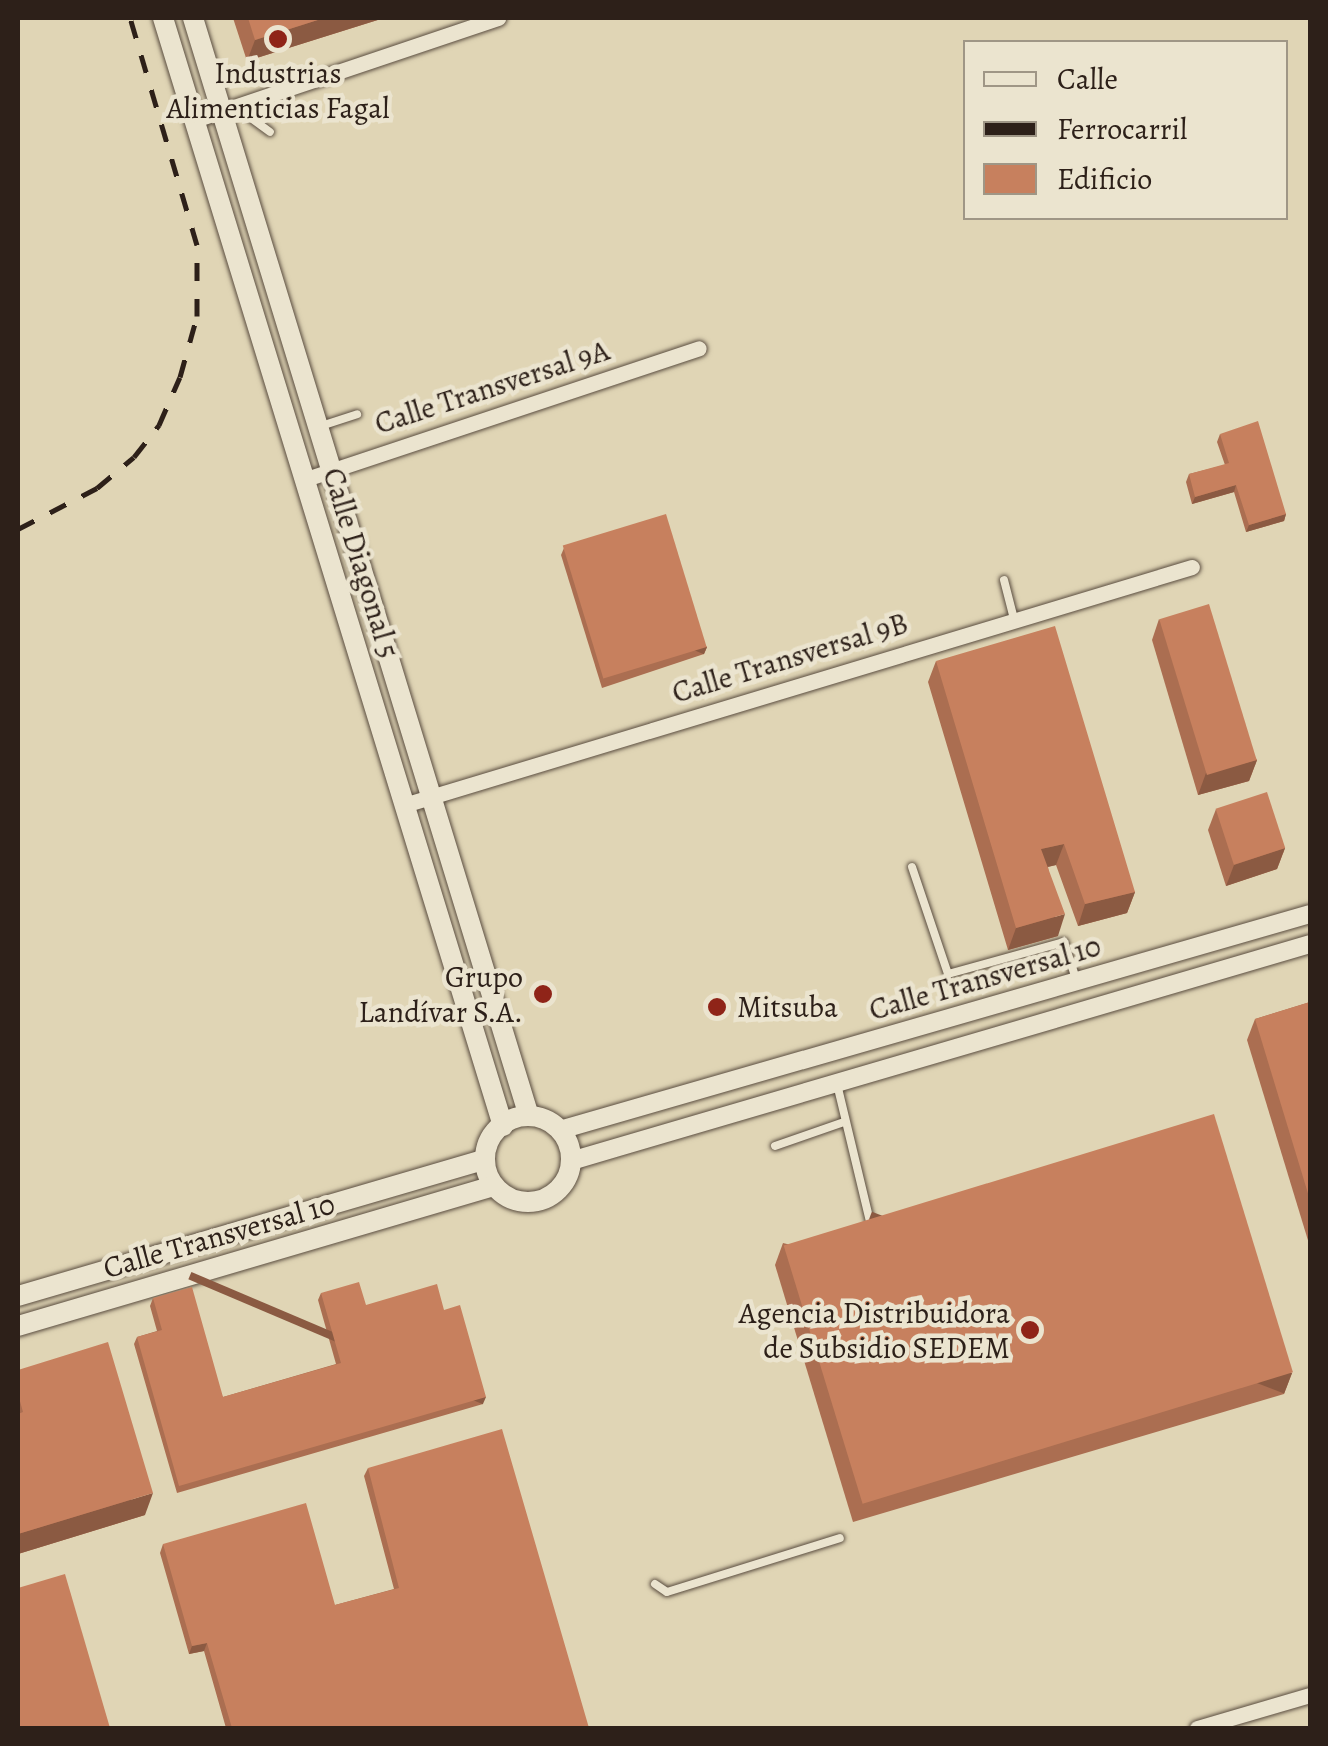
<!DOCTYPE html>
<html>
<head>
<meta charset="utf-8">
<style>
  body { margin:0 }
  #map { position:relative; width:1328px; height:1746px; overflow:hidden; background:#e0d5b5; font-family:Alegreya,serif }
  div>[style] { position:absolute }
  .roads { filter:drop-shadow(0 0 2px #5a4d40) drop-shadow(0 0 2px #5a4d40) }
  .service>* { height:8px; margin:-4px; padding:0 4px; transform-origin:4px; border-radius:4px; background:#ebe4cf }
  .minor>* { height:15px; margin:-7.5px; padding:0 7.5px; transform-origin:7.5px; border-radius:7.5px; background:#ebe4cf }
  .tertiary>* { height:18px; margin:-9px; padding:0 9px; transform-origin:9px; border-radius:9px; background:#ebe4cf }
  .secondary>* { height:20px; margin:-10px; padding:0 10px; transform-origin:10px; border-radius:10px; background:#ebe4cf }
  .secondary>.ring { margin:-10px; padding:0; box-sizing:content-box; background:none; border:20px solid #ebe4cf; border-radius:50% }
  .rail>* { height:5px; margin-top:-2.5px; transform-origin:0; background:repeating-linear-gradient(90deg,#2d2019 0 18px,transparent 0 36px) }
  .wall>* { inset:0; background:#ab6e51 }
  .shaded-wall>* { inset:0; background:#8b5a42; transform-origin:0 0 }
  .building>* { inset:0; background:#c7805e; transform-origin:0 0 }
  .dots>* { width:28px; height:28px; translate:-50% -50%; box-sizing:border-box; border:5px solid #ebe4cf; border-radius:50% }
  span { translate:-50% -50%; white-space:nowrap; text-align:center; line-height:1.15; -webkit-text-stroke:9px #ebe4cf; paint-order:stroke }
  .poi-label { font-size:30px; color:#2d2019 }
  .right { translate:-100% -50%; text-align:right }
  .left { translate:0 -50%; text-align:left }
  .street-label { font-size:30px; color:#2d2019 }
  .frame { position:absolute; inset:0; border:20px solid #2d2019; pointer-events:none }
  .legend { position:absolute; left:963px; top:40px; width:325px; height:180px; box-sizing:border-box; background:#ebe4cf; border:2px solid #9f9686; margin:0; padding:12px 18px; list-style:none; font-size:30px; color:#2d2019 }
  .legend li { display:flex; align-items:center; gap:20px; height:50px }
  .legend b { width:50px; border:2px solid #9f9686 }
</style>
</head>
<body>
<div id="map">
  <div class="roads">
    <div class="service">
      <div style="left:236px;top:107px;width:42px;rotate:36.3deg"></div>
      <div style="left:321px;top:426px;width:38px;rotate:-18deg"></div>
      <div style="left:1004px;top:580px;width:40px;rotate:75.6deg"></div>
      <div style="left:912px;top:867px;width:113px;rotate:71.4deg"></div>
      <div style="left:948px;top:974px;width:120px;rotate:-15.4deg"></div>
      <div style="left:1064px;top:942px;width:42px;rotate:72deg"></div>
      <div style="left:837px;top:1084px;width:146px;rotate:76.5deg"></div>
      <div style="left:775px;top:1146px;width:70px;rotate:-19.2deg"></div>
      <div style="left:655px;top:1584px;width:14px;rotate:34deg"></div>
      <div style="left:667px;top:1592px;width:181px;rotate:-17.3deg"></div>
    </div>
    <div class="minor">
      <div style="left:195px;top:120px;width:320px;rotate:-18.6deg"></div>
      <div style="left:303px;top:480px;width:417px;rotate:-18.4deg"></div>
      <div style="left:404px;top:805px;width:823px;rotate:-16.81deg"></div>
      <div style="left:1197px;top:1728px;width:118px;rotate:-16.3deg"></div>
    </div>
    <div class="tertiary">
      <div style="left:560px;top:1130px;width:780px;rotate:-16.07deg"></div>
      <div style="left:571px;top:1161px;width:770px;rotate:-16.36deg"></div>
    </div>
    <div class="secondary">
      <div style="left:163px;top:18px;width:1159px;rotate:72.94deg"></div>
      <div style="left:193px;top:18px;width:1148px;rotate:72.99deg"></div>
      <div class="ring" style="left:485px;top:1116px;width:66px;height:66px"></div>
      <div style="left:18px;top:1296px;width:484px;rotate:-16.3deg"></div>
      <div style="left:18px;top:1326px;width:496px;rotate:-16.4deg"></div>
    </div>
  </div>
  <div class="rail">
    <div style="left:18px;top:529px;width:89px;rotate:-27.4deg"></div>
    <div style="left:97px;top:488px;width:48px;rotate:-40deg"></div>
    <div style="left:134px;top:457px;width:41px;rotate:-52deg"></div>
    <div style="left:159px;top:425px;width:52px;rotate:-66.4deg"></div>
    <div style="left:180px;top:377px;width:63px;rotate:-74.4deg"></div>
    <div style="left:197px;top:316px;width:71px;rotate:-90deg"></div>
    <div style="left:197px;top:245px;width:237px;rotate:-106.4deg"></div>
  </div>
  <div class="wall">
    <div style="clip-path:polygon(233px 18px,384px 18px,247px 61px)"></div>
    <div style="clip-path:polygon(1220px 434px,1286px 514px,1284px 521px,1246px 532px,1234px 492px,1192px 504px,1186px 482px,1189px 474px,1225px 465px,1217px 442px)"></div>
    <div style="clip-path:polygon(564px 548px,707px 647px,704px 654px,602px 688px,561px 555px)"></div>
    <div style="clip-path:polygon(1159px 619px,1257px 760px,1249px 781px,1198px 795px,1152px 640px)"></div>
    <div style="clip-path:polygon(936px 661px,1135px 892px,1127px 913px,1078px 926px,1056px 865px,1048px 867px,1058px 936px,1008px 950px,928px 682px)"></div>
    <div style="clip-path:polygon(1216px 809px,1285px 848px,1277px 869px,1226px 886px,1208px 830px)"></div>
    <div style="clip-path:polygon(1310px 1002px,1310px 1247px,1247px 1040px,1255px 1019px)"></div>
    <div style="clip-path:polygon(783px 1243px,1292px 1373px,1284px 1394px,853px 1522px,775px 1265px)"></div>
    <div style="clip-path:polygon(321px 1293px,366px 1305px,444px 1310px,483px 1404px,177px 1493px,134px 1344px,137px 1337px,157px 1331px,150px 1306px,153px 1298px,223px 1397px,336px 1364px,318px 1300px)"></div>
    <div style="clip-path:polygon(18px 1370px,145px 1515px,18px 1554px)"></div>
    <div style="clip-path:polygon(368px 1468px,589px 1728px,226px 1728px,204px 1651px,189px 1654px,160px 1553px,163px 1544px,335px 1605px,394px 1589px,364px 1476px)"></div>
  </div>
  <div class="shaded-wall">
    <div style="clip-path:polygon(324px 18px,384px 18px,247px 61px,255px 40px)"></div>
    <div style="clip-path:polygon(1236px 485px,1234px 492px,1192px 504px,1195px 497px)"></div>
    <div style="clip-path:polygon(1286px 514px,1284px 521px,1246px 532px,1249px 525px)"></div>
    <div style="left:707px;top:647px;width:8px;height:108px;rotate:113deg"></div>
    <div style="clip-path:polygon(1257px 760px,1249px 781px,1198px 795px,1206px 773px)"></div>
    <div style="clip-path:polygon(1064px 844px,1056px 865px,1033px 870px,1041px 849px)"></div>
    <div style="clip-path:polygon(1285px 848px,1277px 869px,1226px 886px,1234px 865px)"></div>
    <div style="clip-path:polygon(1135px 892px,1127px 913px,1078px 926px,1085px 904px)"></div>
    <div style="clip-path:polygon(1065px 914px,1058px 936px,1008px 950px,1016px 928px)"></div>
    <div style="left:1292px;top:1373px;width:22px;height:450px;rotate:111deg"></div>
    <div style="left:486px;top:1397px;width:8px;height:320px;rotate:113deg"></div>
    <div style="clip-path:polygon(153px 1493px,145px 1515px,18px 1554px,18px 1534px)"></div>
    <div style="clip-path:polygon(207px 1643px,204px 1651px,189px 1654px,192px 1646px)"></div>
  </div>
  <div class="building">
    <div style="clip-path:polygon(248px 18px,324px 18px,255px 40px)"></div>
    <div style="clip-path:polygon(1258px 421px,1286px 514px,1249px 525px,1236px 485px,1195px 497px,1189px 474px,1229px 463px,1220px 434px)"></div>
    <div style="left:666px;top:514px;width:139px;height:108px;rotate:73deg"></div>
    <div style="left:1209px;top:604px;width:163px;height:52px;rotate:73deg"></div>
    <div style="clip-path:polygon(1055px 626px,1135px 892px,1085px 904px,1064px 844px,1041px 849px,1065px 914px,1016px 928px,936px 661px)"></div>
    <div style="left:1267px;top:792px;width:59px;height:54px;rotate:72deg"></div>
    <div style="clip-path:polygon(1310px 1002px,1310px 1200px,1255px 1019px)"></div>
    <div style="left:1214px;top:1114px;width:270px;height:450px;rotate:73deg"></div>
    <div style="clip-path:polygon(359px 1282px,366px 1305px,437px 1284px,444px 1310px,460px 1305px,486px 1397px,179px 1486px,137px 1337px,162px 1330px,153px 1298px,192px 1287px,223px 1397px,341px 1363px,321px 1293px)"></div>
    <div style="clip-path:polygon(108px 1342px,153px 1493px,18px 1534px,18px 1414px,23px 1412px,18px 1394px,18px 1370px)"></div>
    <div style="clip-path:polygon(502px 1429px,589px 1728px,232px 1728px,207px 1643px,192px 1646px,163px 1544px,306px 1503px,335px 1605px,399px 1588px,368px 1468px)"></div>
    <div style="clip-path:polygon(65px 1574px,110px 1728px,18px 1728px,18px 1588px)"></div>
  </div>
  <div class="dots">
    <div style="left:278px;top:39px;background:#8f2418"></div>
    <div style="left:543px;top:994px;background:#8f2418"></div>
    <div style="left:717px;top:1007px;background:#8f2418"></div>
    <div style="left:1030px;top:1330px;background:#8f2418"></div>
  </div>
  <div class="poi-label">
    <span style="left:278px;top:90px">Industrias<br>Alimenticias Fagal</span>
    <span class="right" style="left:523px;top:994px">Grupo<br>Landívar S.A.</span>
    <span class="left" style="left:737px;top:1007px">Mitsuba</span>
    <span class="right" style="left:1010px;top:1330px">Agencia Distribuidora<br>de Subsidio SEDEM</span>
  </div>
  <div class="street-label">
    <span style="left:492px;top:387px;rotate:-18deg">Calle Transversal 9A</span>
    <span style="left:361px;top:563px;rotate:73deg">Calle Diagonal 5</span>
    <span style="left:790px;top:658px;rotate:-17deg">Calle Transversal 9B</span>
    <span style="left:985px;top:978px;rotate:-16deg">Calle Transversal 10</span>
    <span style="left:219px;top:1236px;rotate:-16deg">Calle Transversal 10</span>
  </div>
  <div class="frame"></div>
  <ul class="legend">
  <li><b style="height:12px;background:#ebe4cf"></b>Calle</li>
  <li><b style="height:12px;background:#2d2019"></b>Ferrocarril</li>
  <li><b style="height:28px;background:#c7805e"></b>Edificio</li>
  </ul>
</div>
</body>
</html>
